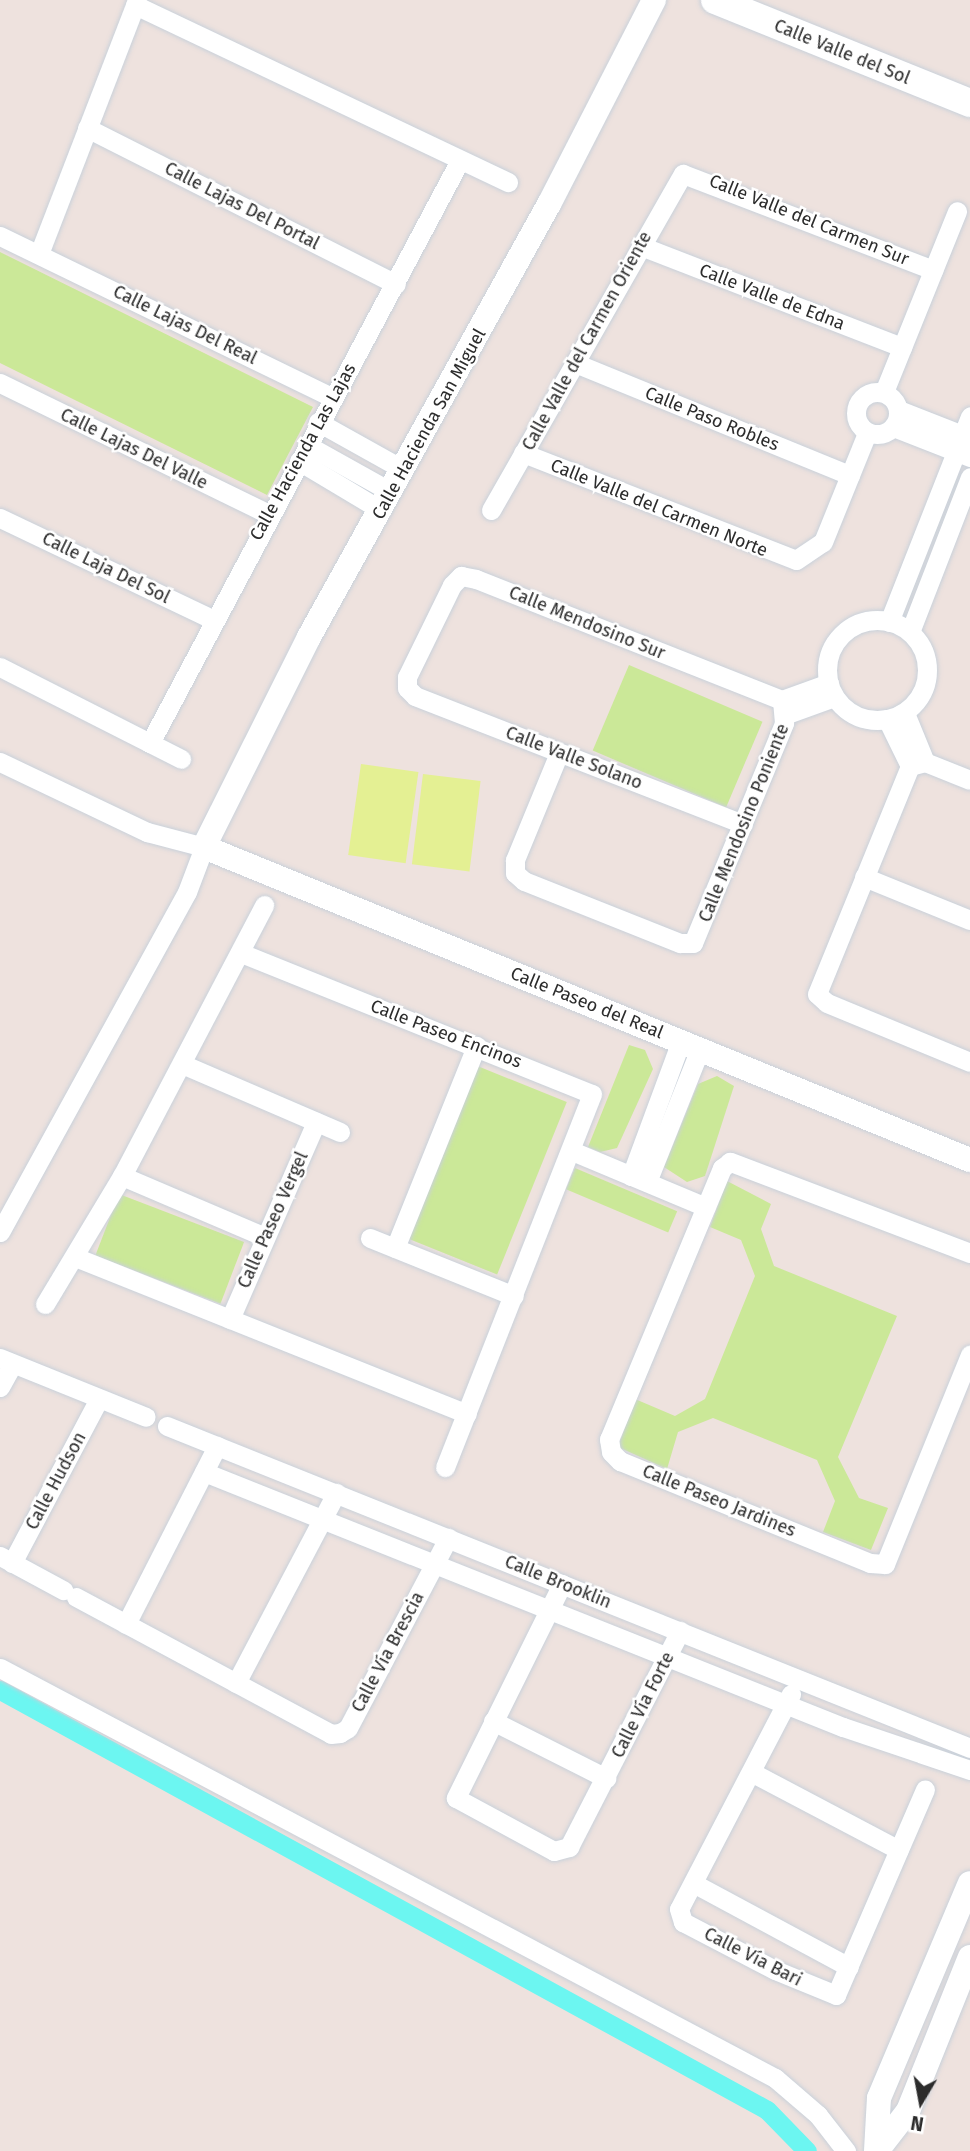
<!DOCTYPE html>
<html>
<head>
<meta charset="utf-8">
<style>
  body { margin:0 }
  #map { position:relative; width:970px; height:2151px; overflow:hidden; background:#eee2de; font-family:"Fira Sans",sans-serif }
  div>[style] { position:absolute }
  .green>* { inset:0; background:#cbe898; transform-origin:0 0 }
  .pitch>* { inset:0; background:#e4f093; transform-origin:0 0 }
  .canal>* { height:19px; margin:-9.5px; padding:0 9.5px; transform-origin:9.5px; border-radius:9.5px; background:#6cf6f1 }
  .roads { filter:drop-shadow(0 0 2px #c9d1da) drop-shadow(0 0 2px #c9d1da) }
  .minor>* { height:19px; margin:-9.5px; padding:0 9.5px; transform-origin:9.5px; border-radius:9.5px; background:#fff }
  .minor>.ring { margin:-9.5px; padding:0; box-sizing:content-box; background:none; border:19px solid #fff; border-radius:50% }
  .tertiary>* { height:24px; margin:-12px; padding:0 12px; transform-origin:12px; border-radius:12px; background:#fff }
  .secondary>* { height:28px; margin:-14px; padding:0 14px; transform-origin:14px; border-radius:14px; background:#fff }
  span { translate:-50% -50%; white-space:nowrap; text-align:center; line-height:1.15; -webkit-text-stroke:5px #fff; paint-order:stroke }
  .street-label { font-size:18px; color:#2c2c2c }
  .north { position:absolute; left:886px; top:2067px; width:70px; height:70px; -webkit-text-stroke:5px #fff; paint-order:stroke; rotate:190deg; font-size:19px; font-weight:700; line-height:28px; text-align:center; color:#2c2c2c }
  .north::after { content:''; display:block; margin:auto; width:24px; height:32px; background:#2c2c2c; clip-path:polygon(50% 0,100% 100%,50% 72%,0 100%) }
</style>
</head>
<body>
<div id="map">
  <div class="green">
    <div style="clip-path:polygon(0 252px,313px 407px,267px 495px,0 363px)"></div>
    <div style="left:629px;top:665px;width:145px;height:93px;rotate:23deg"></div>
    <div style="clip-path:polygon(629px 1045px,645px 1050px,653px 1069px,617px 1148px,600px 1152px,588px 1147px)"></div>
    <div style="left:475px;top:1065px;width:99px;height:186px;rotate:22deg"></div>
    <div style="clip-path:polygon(717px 1076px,734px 1086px,705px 1176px,687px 1182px,664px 1167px,698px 1084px)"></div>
    <div style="left:575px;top:1168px;width:111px;height:23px;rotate:23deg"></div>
    <div style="clip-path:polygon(727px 1181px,771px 1204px,761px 1229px,774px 1266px,897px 1316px,838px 1457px,859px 1498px,888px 1508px,871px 1550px,823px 1532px,835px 1501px,817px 1460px,713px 1418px,678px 1432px,667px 1469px,618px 1447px,635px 1399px,675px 1416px,705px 1399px,755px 1276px,741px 1240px,710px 1227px)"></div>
    <div style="left:119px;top:1194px;width:134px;height:66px;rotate:21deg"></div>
  </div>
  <div class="pitch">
    <div style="left:361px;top:764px;width:58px;height:92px;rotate:8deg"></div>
    <div style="left:423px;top:774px;width:58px;height:91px;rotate:7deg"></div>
  </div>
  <div class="canal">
    <div style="left:0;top:1690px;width:874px;rotate:28.7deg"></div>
    <div style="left:767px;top:2110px;width:57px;rotate:45.7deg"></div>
  </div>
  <div class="roads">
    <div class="minor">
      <div style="left:135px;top:5px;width:413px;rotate:25.4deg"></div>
      <div style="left:87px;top:128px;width:346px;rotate:26.8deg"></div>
      <div style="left:0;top:236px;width:369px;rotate:25.9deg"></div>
      <div style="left:641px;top:246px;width:280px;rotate:21.2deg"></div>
      <div style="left:39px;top:254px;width:272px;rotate:-68.9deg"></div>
      <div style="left:575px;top:363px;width:297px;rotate:22.2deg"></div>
      <div style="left:0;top:383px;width:298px;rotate:26deg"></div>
      <div class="ring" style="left:856px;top:392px;width:23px;height:23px"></div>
      <div style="left:884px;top:392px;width:195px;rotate:-68deg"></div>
      <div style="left:899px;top:410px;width:76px;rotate:21.5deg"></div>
      <div style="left:318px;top:422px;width:98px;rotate:29.2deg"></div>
      <div style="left:893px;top:427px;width:83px;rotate:21.3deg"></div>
      <div style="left:307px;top:445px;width:96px;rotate:29.2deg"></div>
      <div style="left:523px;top:453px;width:293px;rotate:21.4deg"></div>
      <div style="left:796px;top:560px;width:32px;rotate:-34deg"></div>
      <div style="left:823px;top:542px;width:118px;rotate:-68deg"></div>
      <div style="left:299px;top:461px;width:96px;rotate:30.9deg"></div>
      <div style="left:491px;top:510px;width:387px;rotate:-60.3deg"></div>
      <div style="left:683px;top:174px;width:268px;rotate:21deg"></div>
      <div style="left:0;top:518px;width:235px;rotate:25.5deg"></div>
      <div class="ring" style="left:827px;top:620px;width:81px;height:81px"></div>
      <div style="left:889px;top:622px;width:221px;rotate:-68.5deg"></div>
      <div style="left:910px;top:632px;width:166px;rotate:-68.8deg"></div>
      <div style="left:0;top:667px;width:203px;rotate:26.9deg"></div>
      <div style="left:905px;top:713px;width:53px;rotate:67.8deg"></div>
      <div style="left:787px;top:714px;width:50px;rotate:-19.9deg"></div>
      <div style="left:887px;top:719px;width:52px;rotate:63.9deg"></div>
      <div style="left:150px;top:743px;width:658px;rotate:-61.99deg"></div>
      <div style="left:559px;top:753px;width:116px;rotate:112.4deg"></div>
      <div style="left:515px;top:860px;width:13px;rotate:90deg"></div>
      <div style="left:515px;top:873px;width:12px;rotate:42deg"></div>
      <div style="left:524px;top:881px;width:168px;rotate:21.7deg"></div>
      <div style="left:680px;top:943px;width:13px"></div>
      <div style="left:693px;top:943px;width:238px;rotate:-67.5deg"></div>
      <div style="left:784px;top:723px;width:23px;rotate:-95deg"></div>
      <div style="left:0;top:762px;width:163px;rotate:25.5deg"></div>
      <div style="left:147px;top:832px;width:59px;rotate:14.7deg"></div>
      <div style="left:204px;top:847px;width:48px;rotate:110.7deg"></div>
      <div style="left:187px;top:892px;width:388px;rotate:118.8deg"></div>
      <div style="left:925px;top:762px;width:16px;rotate:165deg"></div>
      <div style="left:910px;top:766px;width:246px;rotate:112.2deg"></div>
      <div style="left:817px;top:994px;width:13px;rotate:42deg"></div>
      <div style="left:827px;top:1003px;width:155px;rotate:22.4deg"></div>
      <div style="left:925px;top:762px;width:48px;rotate:21.8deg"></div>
      <div style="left:743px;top:824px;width:352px;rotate:-158.7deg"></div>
      <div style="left:415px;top:696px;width:11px;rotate:-135deg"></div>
      <div style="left:407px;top:688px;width:11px;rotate:-90deg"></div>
      <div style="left:407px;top:677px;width:102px;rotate:-63.9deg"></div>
      <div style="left:452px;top:585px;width:13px;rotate:-45deg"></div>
      <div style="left:461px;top:576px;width:15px;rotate:11deg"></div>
      <div style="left:476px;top:579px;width:329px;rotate:21.6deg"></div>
      <div style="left:782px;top:700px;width:50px;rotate:-19.9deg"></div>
      <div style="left:864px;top:877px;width:114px;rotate:22.1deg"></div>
      <div style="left:241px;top:953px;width:378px;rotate:21.9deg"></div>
      <div style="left:592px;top:1094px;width:401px;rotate:111.5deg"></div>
      <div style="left:182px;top:1064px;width:172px;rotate:23.3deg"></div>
      <div style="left:572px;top:1151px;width:145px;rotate:22.7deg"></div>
      <div style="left:122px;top:1176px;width:155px;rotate:23.1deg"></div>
      <div style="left:631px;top:1176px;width:144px;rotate:-69.7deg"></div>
      <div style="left:647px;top:1182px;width:143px;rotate:-68.3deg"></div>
      <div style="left:370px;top:1238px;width:155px;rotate:21.9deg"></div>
      <div style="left:395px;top:1248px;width:218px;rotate:-68.1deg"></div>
      <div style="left:970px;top:1253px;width:257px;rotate:-159.2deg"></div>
      <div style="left:730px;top:1162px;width:10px;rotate:143deg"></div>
      <div style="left:722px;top:1168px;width:294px;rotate:112.6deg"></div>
      <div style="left:609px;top:1439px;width:13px;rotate:81deg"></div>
      <div style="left:611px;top:1452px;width:13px;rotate:45deg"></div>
      <div style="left:620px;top:1461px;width:270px;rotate:22.2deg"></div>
      <div style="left:870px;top:1563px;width:15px;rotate:4deg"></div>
      <div style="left:885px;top:1564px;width:226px;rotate:-67.9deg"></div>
      <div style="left:75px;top:1257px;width:422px;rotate:21.8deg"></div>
      <div style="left:45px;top:1304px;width:149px;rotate:-59deg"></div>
      <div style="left:122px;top:1176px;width:306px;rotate:-62.3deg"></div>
      <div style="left:230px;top:1319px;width:215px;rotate:-66.4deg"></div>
      <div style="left:0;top:1358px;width:157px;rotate:22deg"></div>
      <div style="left:0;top:1387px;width:26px;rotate:-61deg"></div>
      <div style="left:167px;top:1426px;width:865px;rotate:21.85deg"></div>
      <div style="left:204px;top:1472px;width:688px;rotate:21.76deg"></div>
      <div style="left:843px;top:1727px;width:134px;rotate:18.7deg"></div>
      <div style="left:0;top:1556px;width:72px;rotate:28.4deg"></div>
      <div style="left:12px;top:1563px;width:186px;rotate:-62.1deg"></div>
      <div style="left:562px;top:1584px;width:239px;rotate:116.4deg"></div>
      <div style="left:456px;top:1798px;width:111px;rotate:28.4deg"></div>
      <div style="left:554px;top:1851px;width:16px;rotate:-15deg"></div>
      <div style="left:569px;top:1847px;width:243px;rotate:-62.8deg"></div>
      <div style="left:76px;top:1597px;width:289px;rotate:28.2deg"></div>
      <div style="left:331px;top:1734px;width:9px;rotate:-6deg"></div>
      <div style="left:340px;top:1733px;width:9px;rotate:-32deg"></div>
      <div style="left:348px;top:1728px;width:215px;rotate:-62.2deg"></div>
      <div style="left:126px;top:1624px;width:200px;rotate:-62.9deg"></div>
      <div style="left:0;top:1668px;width:877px;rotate:27.88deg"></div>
      <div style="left:775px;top:2078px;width:57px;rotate:40.7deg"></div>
      <div style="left:818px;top:2115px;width:46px;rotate:52.1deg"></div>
      <div style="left:236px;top:1683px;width:215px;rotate:-62.2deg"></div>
      <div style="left:791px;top:1694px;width:242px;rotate:117.5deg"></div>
      <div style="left:679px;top:1909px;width:14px;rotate:73deg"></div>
      <div style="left:683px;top:1922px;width:104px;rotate:27.6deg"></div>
      <div style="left:775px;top:1970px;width:66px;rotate:22.3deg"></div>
      <div style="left:836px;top:1995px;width:224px;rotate:-66.6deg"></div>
      <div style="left:493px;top:1721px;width:127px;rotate:26.8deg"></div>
      <div style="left:751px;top:1772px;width:167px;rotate:27.8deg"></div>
      <div style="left:693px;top:1883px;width:177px;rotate:28.3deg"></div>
    </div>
    <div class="tertiary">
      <div style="left:654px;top:0;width:229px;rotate:117.2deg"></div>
      <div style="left:549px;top:204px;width:495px;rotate:119deg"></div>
      <div style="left:309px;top:637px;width:235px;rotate:116.6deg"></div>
      <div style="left:204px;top:847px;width:827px;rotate:22.23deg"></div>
      <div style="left:876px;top:2151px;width:53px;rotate:-86.8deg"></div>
      <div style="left:879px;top:2098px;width:233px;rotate:-67.1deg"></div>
      <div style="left:877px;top:2151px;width:51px;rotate:-52.2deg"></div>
      <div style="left:908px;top:2111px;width:166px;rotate:-68.1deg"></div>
    </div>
    <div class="secondary">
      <div style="left:715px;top:0;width:275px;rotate:22deg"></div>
    </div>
  </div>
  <div class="street-label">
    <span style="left:842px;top:52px;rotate:22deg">Calle Valle del Sol</span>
    <span style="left:242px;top:206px;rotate:27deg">Calle Lajas Del Portal</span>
    <span style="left:809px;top:220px;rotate:22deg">Calle Valle del Carmen Sur</span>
    <span style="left:772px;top:297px;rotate:21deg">Calle Valle de Edna</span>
    <span style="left:185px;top:325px;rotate:26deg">Calle Lajas Del Real</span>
    <span style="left:587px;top:341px;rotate:-61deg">Calle Valle del Carmen Oriente</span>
    <span style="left:712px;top:419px;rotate:22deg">Calle Paso Robles</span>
    <span style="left:429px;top:424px;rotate:-61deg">Calle Hacienda San Miguel</span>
    <span style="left:134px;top:449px;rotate:26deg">Calle Lajas Del Valle</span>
    <span style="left:303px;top:452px;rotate:-61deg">Calle Hacienda Las Lajas</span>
    <span style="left:659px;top:508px;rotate:22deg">Calle Valle del Carmen Norte</span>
    <span style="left:106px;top:568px;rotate:26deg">Calle Laja Del Sol</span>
    <span style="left:587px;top:623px;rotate:22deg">Calle Mendosino Sur</span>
    <span style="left:574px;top:758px;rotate:21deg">Calle Valle Solano</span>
    <span style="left:744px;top:823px;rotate:-68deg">Calle Mendosino Poniente</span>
    <span style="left:587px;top:1003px;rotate:22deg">Calle Paseo del Real</span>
    <span style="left:446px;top:1034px;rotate:21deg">Calle Paseo Encinos</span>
    <span style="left:273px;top:1220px;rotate:-66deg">Calle Paseo Vergel</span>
    <span style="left:56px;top:1481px;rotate:-62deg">Calle Hudson</span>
    <span style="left:719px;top:1501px;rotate:22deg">Calle Paseo Jardines</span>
    <span style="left:558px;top:1582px;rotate:22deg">Calle Brooklin</span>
    <span style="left:388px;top:1652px;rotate:-62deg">Calle Vía Brescia</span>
    <span style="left:643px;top:1705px;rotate:-63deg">Calle Vía Forte</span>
    <span style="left:753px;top:1957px;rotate:27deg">Calle Vía Bari</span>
  </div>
  <div class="north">N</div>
</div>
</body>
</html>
